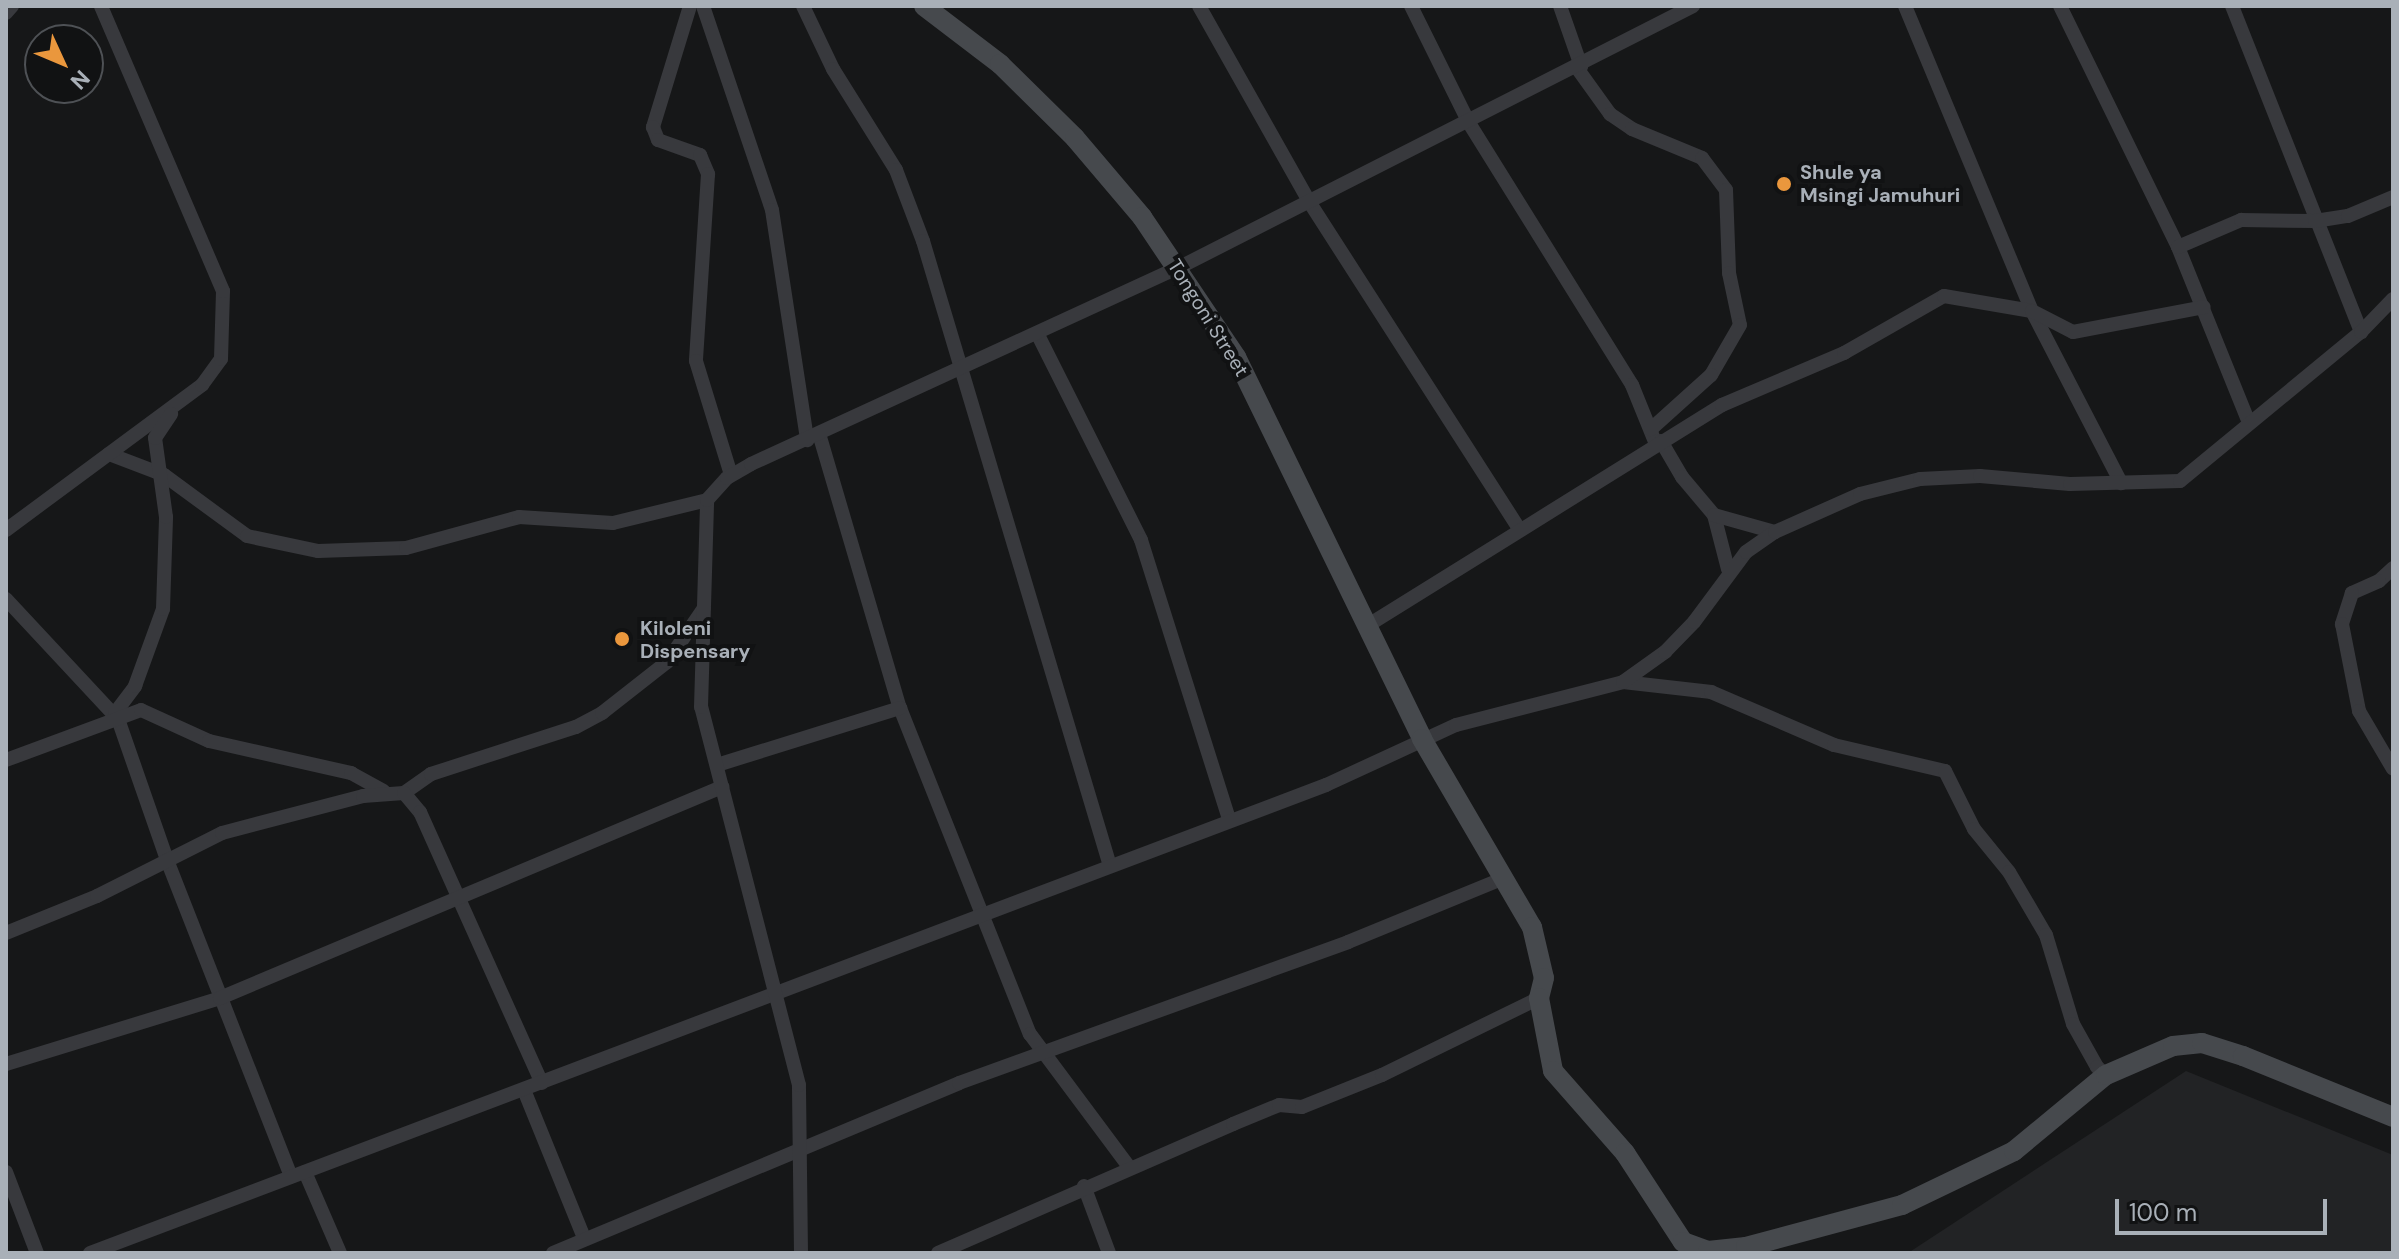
<!DOCTYPE html>
<html>
<head>
<meta charset="utf-8">
<style>
  body { margin:0 }
  #map { position:relative; width:2399px; height:1259px; overflow:hidden; background:#161718; font-family:"DM Sans",sans-serif }
  div>[style] { position:absolute }
  .built>* { inset:0; background:#222325 }
  .street>* { height:14px; margin:-7px; padding:0 7px; transform-origin:7px; border-radius:7px; background:#38393d }
  .secondary>* { height:20px; margin:-10px; padding:0 10px; transform-origin:10px; border-radius:10px; background:#46494d }
  .dots>* { width:22px; height:22px; translate:-50% -50%; box-sizing:border-box; border:4px solid #111213; border-radius:50% }
  span { translate:-50% -50%; white-space:nowrap; text-align:center; line-height:1.15; -webkit-text-stroke:8px #111213; paint-order:stroke }
  .poi-label { font-size:20px; color:#a9b0b8; font-weight:700 }
  .left { translate:0 -50%; text-align:left }
  .street-label { font-size:20px; color:#a9b0b8 }
  .frame { position:absolute; inset:0; border:8px solid #a9b0b8; pointer-events:none }
  .north { position:absolute; left:24px; top:24px; width:80px; height:80px; box-sizing:border-box; background:#111213; border:2px solid #4e5155; border-radius:50%; rotate:134deg; font-size:22px; font-weight:700; line-height:32px; text-align:center; color:#a9b0b8 }
  .north::after { content:''; display:block; margin:auto; width:28px; height:36px; background:#ea973d; clip-path:polygon(50% 0,100% 100%,50% 72%,0 100%) }
  .scale { position:absolute; left:2115px; top:1199px; width:212px; height:36px; box-sizing:border-box; border:4px solid #a9b0b8; border-top:0; padding-left:10px; font-size:24px; line-height:28px; white-space:nowrap; color:#a9b0b8; -webkit-text-stroke:6px #111213; paint-order:stroke }
</style>
</head>
<body>
<div id="map">
  <div class="built">
    <div style="clip-path:polygon(2186px 1071px,2393px 1155px,2393px 1253px,1908px 1253px)"></div>
  </div>
  <div class="street">
    <div style="left:690px;top:6px;width:127px;rotate:107deg"></div>
    <div style="left:653px;top:127px;width:14px;rotate:69deg"></div>
    <div style="left:658px;top:140px;width:45px;rotate:19.7deg"></div>
    <div style="left:700px;top:155px;width:21px;rotate:67deg"></div>
    <div style="left:708px;top:174px;width:187px;rotate:93.7deg"></div>
    <div style="left:696px;top:361px;width:119px;rotate:72.9deg"></div>
    <div style="left:703px;top:6px;width:215px;rotate:71.3deg"></div>
    <div style="left:772px;top:210px;width:233px;rotate:81.3deg"></div>
    <div style="left:803px;top:6px;width:70px;rotate:64.5deg"></div>
    <div style="left:833px;top:69px;width:119px;rotate:58deg"></div>
    <div style="left:896px;top:170px;width:76px;rotate:69.2deg"></div>
    <div style="left:923px;top:241px;width:652px;rotate:73.34deg"></div>
    <div style="left:1199px;top:6px;width:226px;rotate:60.6deg"></div>
    <div style="left:1310px;top:203px;width:387px;rotate:57.3deg"></div>
    <div style="left:1411px;top:6px;width:131px;rotate:63.6deg"></div>
    <div style="left:1469px;top:123px;width:309px;rotate:58.1deg"></div>
    <div style="left:1632px;top:385px;width:64px;rotate:67.9deg"></div>
    <div style="left:1560px;top:6px;width:64px;rotate:70.7deg"></div>
    <div style="left:1905px;top:6px;width:330px;rotate:67.4deg"></div>
    <div style="left:2032px;top:311px;width:194px;rotate:62.6deg"></div>
    <div style="left:2060px;top:6px;width:268px;rotate:63.9deg"></div>
    <div style="left:2178px;top:247px;width:190px;rotate:68deg"></div>
    <div style="left:2232px;top:6px;width:351px;rotate:68.4deg"></div>
    <div style="left:6px;top:13px;width:9px;rotate:-49deg"></div>
    <div style="left:1577px;top:68px;width:57px;rotate:54.3deg"></div>
    <div style="left:1610px;top:114px;width:27px;rotate:34deg"></div>
    <div style="left:1632px;top:129px;width:76px;rotate:22.5deg"></div>
    <div style="left:1702px;top:158px;width:40px;rotate:53deg"></div>
    <div style="left:1726px;top:190px;width:83px;rotate:87.9deg"></div>
    <div style="left:1729px;top:273px;width:53px;rotate:78.1deg"></div>
    <div style="left:1740px;top:325px;width:58px;rotate:120.1deg"></div>
    <div style="left:1711px;top:375px;width:81px;rotate:138deg"></div>
    <div style="left:2178px;top:247px;width:69px;rotate:-23.2deg"></div>
    <div style="left:2241px;top:220px;width:74px;rotate:0.8deg"></div>
    <div style="left:2315px;top:221px;width:33px;rotate:-9deg"></div>
    <div style="left:2348px;top:216px;width:49px;rotate:-22.9deg"></div>
    <div style="left:1038px;top:335px;width:229px;rotate:63.3deg"></div>
    <div style="left:1141px;top:540px;width:293px;rotate:72.5deg"></div>
    <div style="left:820px;top:437px;width:283px;rotate:73.6deg"></div>
    <div style="left:900px;top:708px;width:351px;rotate:68.3deg"></div>
    <div style="left:1030px;top:1034px;width:166px;rotate:53.3deg"></div>
    <div style="left:1661px;top:441px;width:42px;rotate:59.7deg"></div>
    <div style="left:1682px;top:477px;width:50px;rotate:49.9deg"></div>
    <div style="left:1714px;top:515px;width:56px;rotate:75.5deg"></div>
    <div style="left:109px;top:454px;width:59px;rotate:20.9deg"></div>
    <div style="left:164px;top:475px;width:103px;rotate:36.3deg"></div>
    <div style="left:247px;top:536px;width:73px;rotate:11.9deg"></div>
    <div style="left:318px;top:551px;width:88px;rotate:-2deg"></div>
    <div style="left:406px;top:548px;width:117px;rotate:-15.3deg"></div>
    <div style="left:519px;top:517px;width:94px;rotate:3.7deg"></div>
    <div style="left:613px;top:523px;width:97px;rotate:-13.7deg"></div>
    <div style="left:1714px;top:515px;width:63px;rotate:15.6deg"></div>
    <div style="left:6px;top:530px;width:244px;rotate:-36.5deg"></div>
    <div style="left:202px;top:385px;width:32px;rotate:-54deg"></div>
    <div style="left:221px;top:359px;width:68px;rotate:-88.3deg"></div>
    <div style="left:223px;top:291px;width:310px;rotate:-113.2deg"></div>
    <div style="left:2393px;top:568px;width:19px;rotate:137deg"></div>
    <div style="left:2379px;top:581px;width:30px;rotate:156deg"></div>
    <div style="left:2352px;top:593px;width:33px;rotate:108deg"></div>
    <div style="left:2342px;top:624px;width:89px;rotate:78.9deg"></div>
    <div style="left:2359px;top:711px;width:67px;rotate:59.6deg"></div>
    <div style="left:6px;top:599px;width:164px;rotate:47deg"></div>
    <div style="left:118px;top:719px;width:149px;rotate:70.8deg"></div>
    <div style="left:167px;top:860px;width:340px;rotate:68.6deg"></div>
    <div style="left:1370px;top:624px;width:415px;rotate:-31.9deg"></div>
    <div style="left:1722px;top:405px;width:133px;rotate:-23.1deg"></div>
    <div style="left:1844px;top:353px;width:115px;rotate:-29.7deg"></div>
    <div style="left:1944px;top:296px;width:89px;rotate:9.7deg"></div>
    <div style="left:2032px;top:311px;width:46px;rotate:27.1deg"></div>
    <div style="left:2073px;top:332px;width:133px;rotate:-10.8deg"></div>
    <div style="left:1623px;top:682px;width:89px;rotate:6.5deg"></div>
    <div style="left:1711px;top:692px;width:134px;rotate:23.3deg"></div>
    <div style="left:1834px;top:745px;width:114px;rotate:13.2deg"></div>
    <div style="left:1945px;top:771px;width:65px;rotate:63.4deg"></div>
    <div style="left:1974px;top:829px;width:55px;rotate:50.9deg"></div>
    <div style="left:2009px;top:872px;width:73px;rotate:59.6deg"></div>
    <div style="left:2046px;top:935px;width:93px;rotate:73.1deg"></div>
    <div style="left:2073px;top:1024px;width:49px;rotate:60.8deg"></div>
    <div style="left:2097px;top:1067px;width:12px;rotate:42deg"></div>
    <div style="left:115px;top:713px;width:34px;rotate:-53deg"></div>
    <div style="left:135px;top:686px;width:82px;rotate:-70deg"></div>
    <div style="left:163px;top:609px;width:92px;rotate:-88.1deg"></div>
    <div style="left:166px;top:517px;width:80px;rotate:-97.9deg"></div>
    <div style="left:155px;top:438px;width:29px;rotate:-56deg"></div>
    <div style="left:6px;top:760px;width:144px;rotate:-20.3deg"></div>
    <div style="left:141px;top:710px;width:75px;rotate:24.5deg"></div>
    <div style="left:209px;top:741px;width:146px;rotate:12.7deg"></div>
    <div style="left:351px;top:773px;width:37px;rotate:29deg"></div>
    <div style="left:717px;top:765px;width:192px;rotate:-17.3deg"></div>
    <div style="left:404px;top:793px;width:33px;rotate:-35deg"></div>
    <div style="left:431px;top:774px;width:152px;rotate:-18deg"></div>
    <div style="left:576px;top:727px;width:30px;rotate:-28deg"></div>
    <div style="left:602px;top:713px;width:83px;rotate:-38.1deg"></div>
    <div style="left:667px;top:662px;width:65px;rotate:-55.6deg"></div>
    <div style="left:6px;top:933px;width:98px;rotate:-22.1deg"></div>
    <div style="left:97px;top:896px;width:140px;rotate:-26.7deg"></div>
    <div style="left:222px;top:833px;width:146px;rotate:-14.7deg"></div>
    <div style="left:363px;top:796px;width:41px;rotate:-4.2deg"></div>
    <div style="left:404px;top:793px;width:25px;rotate:50deg"></div>
    <div style="left:420px;top:812px;width:297px;rotate:65.8deg"></div>
    <div style="left:6px;top:1064px;width:224px;rotate:-17.1deg"></div>
    <div style="left:220px;top:998px;width:545px;rotate:-22.8deg"></div>
    <div style="left:524px;top:1090px;width:160px;rotate:67.9deg"></div>
    <div style="left:6px;top:1172px;width:87px;rotate:69.1deg"></div>
    <div style="left:305px;top:1172px;width:88px;rotate:66.6deg"></div>
    <div style="left:1084px;top:1186px;width:72px;rotate:69.5deg"></div>
    <div style="left:90px;top:1253px;width:1322px;rotate:-20.74deg"></div>
    <div style="left:1326px;top:785px;width:143px;rotate:-24.8deg"></div>
    <div style="left:1456px;top:725px;width:172px;rotate:-14.4deg"></div>
    <div style="left:1623px;top:682px;width:52px;rotate:-35.5deg"></div>
    <div style="left:1665px;top:652px;width:42px;rotate:-46deg"></div>
    <div style="left:1694px;top:622px;width:87px;rotate:-53.4deg"></div>
    <div style="left:1746px;top:552px;width:35px;rotate:-35deg"></div>
    <div style="left:1775px;top:532px;width:93px;rotate:-24.1deg"></div>
    <div style="left:1860px;top:494px;width:62px;rotate:-14deg"></div>
    <div style="left:1920px;top:479px;width:60px;rotate:-2.9deg"></div>
    <div style="left:1980px;top:476px;width:90px;rotate:5.1deg"></div>
    <div style="left:2070px;top:484px;width:110px;rotate:-1.6deg"></div>
    <div style="left:2180px;top:481px;width:234px;rotate:-39.5deg"></div>
    <div style="left:2361px;top:332px;width:46px;rotate:-45.9deg"></div>
    <div style="left:553px;top:1253px;width:440px;rotate:-22.7deg"></div>
    <div style="left:959px;top:1083px;width:414px;rotate:-19.9deg"></div>
    <div style="left:1348px;top:942px;width:169px;rotate:-22.3deg"></div>
    <div style="left:801px;top:1253px;width:168px;rotate:-90.7deg"></div>
    <div style="left:799px;top:1085px;width:390px;rotate:-104.5deg"></div>
    <div style="left:701px;top:707px;width:207px;rotate:-88.3deg"></div>
    <div style="left:707px;top:500px;width:30px;rotate:-48deg"></div>
    <div style="left:727px;top:478px;width:28px;rotate:-30deg"></div>
    <div style="left:751px;top:464px;width:470px;rotate:-24.7deg"></div>
    <div style="left:1178px;top:268px;width:578px;rotate:-26.96deg"></div>
    <div style="left:938px;top:1253px;width:322px;rotate:-23.6deg"></div>
    <div style="left:1233px;top:1124px;width:50px;rotate:-22.4deg"></div>
    <div style="left:1279px;top:1105px;width:23px;rotate:5deg"></div>
    <div style="left:1302px;top:1107px;width:86px;rotate:-21.8deg"></div>
    <div style="left:1382px;top:1075px;width:175px;rotate:-26.1deg"></div>
  </div>
  <div class="secondary">
    <div style="left:924px;top:6px;width:96px;rotate:37.3deg"></div>
    <div style="left:1000px;top:64px;width:105px;rotate:44.6deg"></div>
    <div style="left:1075px;top:138px;width:104px;rotate:49.7deg"></div>
    <div style="left:1142px;top:217px;width:169px;rotate:56.1deg"></div>
    <div style="left:1236px;top:357px;width:425px;rotate:64deg"></div>
    <div style="left:1422px;top:739px;width:218px;rotate:59.7deg"></div>
    <div style="left:1532px;top:927px;width:52px;rotate:76.8deg"></div>
    <div style="left:1544px;top:978px;width:21px;rotate:104deg"></div>
    <div style="left:1539px;top:998px;width:74px;rotate:79.1deg"></div>
    <div style="left:1553px;top:1071px;width:109px;rotate:48.7deg"></div>
    <div style="left:1625px;top:1153px;width:106px;rotate:56.9deg"></div>
    <div style="left:1683px;top:1242px;width:27px;rotate:20deg"></div>
    <div style="left:1708px;top:1251px;width:38px;rotate:-6deg"></div>
    <div style="left:1746px;top:1247px;width:162px;rotate:-15.1deg"></div>
    <div style="left:1902px;top:1205px;width:124px;rotate:-25.7deg"></div>
    <div style="left:2014px;top:1151px;width:119px;rotate:-39.6deg"></div>
    <div style="left:2106px;top:1075px;width:73px;rotate:-23.4deg"></div>
    <div style="left:2173px;top:1046px;width:29px;rotate:-6deg"></div>
    <div style="left:2202px;top:1043px;width:43px;rotate:17.6deg"></div>
    <div style="left:2243px;top:1056px;width:162px;rotate:22.1deg"></div>
  </div>
  <div class="dots">
    <div style="left:1784px;top:184px;background:#ea973d"></div>
    <div style="left:622px;top:639px;background:#ea973d"></div>
  </div>
  <div class="poi-label">
    <span class="left" style="left:1800px;top:184px">Shule ya<br>Msingi Jamuhuri</span>
    <span class="left" style="left:640px;top:640px">Kiloleni<br>Dispensary</span>
  </div>
  <div class="street-label">
    <span style="left:1208px;top:318px;rotate:58deg">Tongoni Street</span>
  </div>
  <div class="frame"></div>
  <div class="north">N</div>
  <div class="scale">100 m</div>
</div>
</body>
</html>
